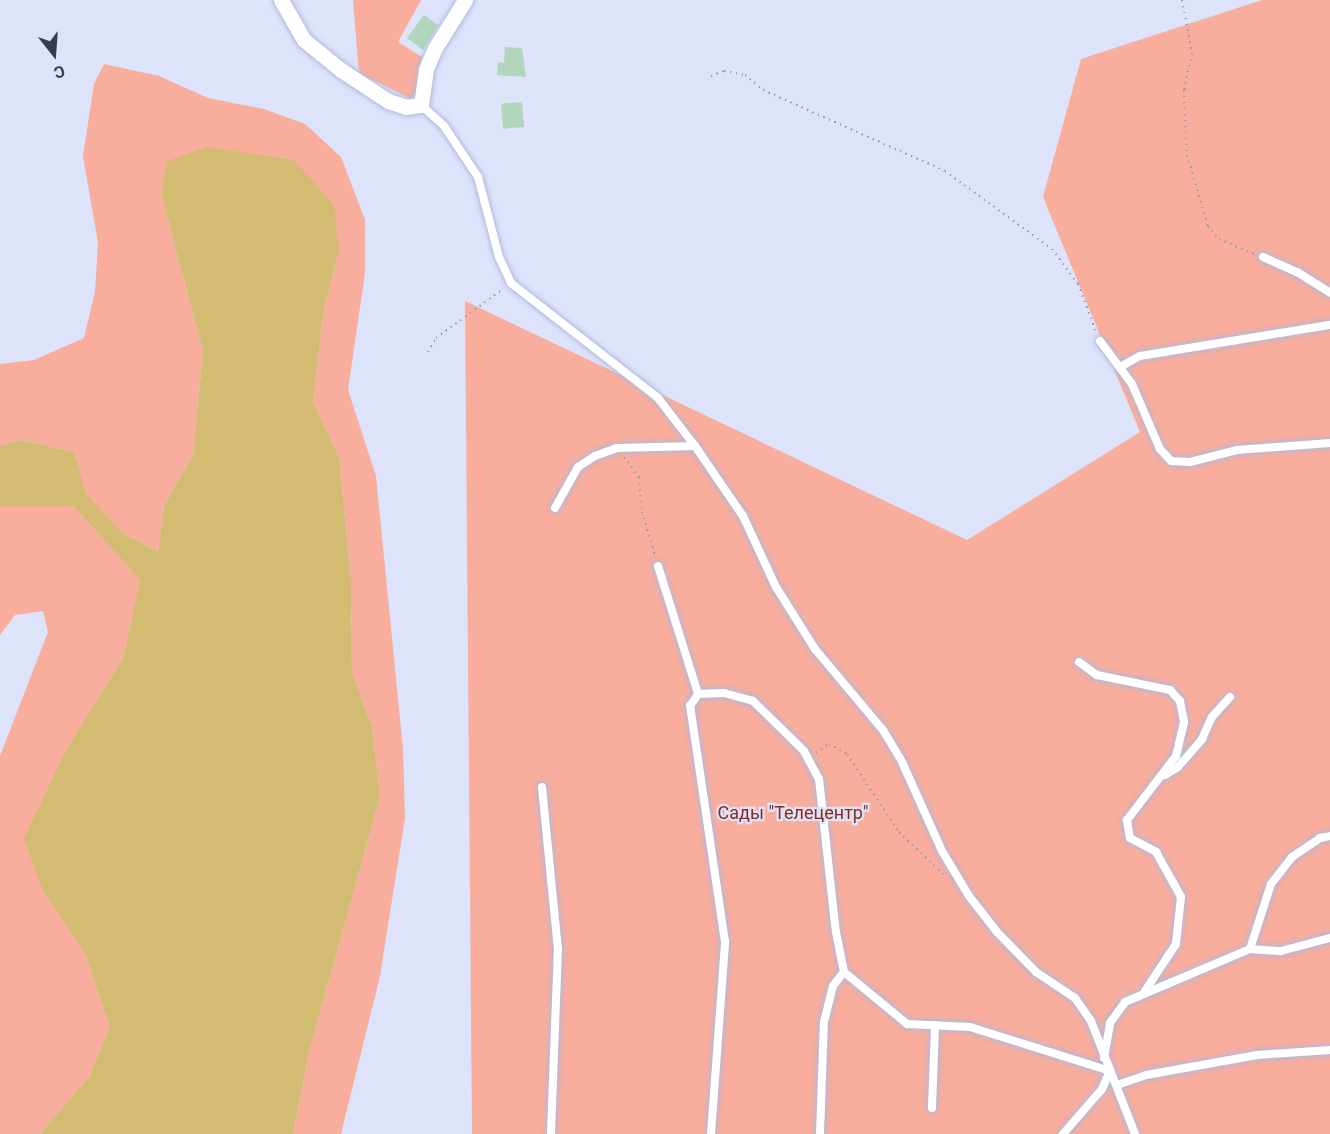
<!DOCTYPE html>
<html>
<head>
<meta charset="utf-8">
<style>
  body { margin:0 }
  #map { position:relative; width:1330px; height:1134px; overflow:hidden; background:#dce3fa; font-family:Roboto,sans-serif }
  div>[style] { position:absolute }
  .green>* { inset:0; background:#f8ad9d }
  .water>* { inset:0; background:#d3bc72 }
  .building>* { inset:0; background:#b2d6bb; transform-origin:0 0 }
  .path>* { height:2px; margin-top:-1px; transform-origin:0; background:repeating-linear-gradient(90deg,#979db1 0 1.5px,transparent 0 6px) }
  .roads { filter:drop-shadow(0 0 2px #afb9de) drop-shadow(0 0 2px #afb9de) }
  .lane>* { height:8px; margin:-4px; padding:0 4px; transform-origin:4px; border-radius:4px; background:#fff }
  .street>* { height:15px; margin:-7.5px; padding:0 7.5px; transform-origin:7.5px; border-radius:7.5px; background:#fff }
  span { translate:-50% -50%; white-space:nowrap; text-align:center; line-height:1.15; -webkit-text-stroke:4.5px #dce3fa; paint-order:stroke }
  .park-label { font-size:18px; color:#882d1d }
  .north { position:absolute; left:24px; top:24px; width:60px; height:60px; -webkit-text-stroke:4px #dce3fa; paint-order:stroke; rotate:163deg; font-size:16px; font-weight:700; line-height:24px; text-align:center; color:#383c4b }
  .north::after { content:''; display:block; margin:auto; width:21px; height:27px; background:#383c4b; clip-path:polygon(50% 0,100% 100%,50% 72%,0 100%) }
</style>
</head>
<body>
<div id="map">
  <div class="green">
    <div style="clip-path:polygon(353px 0,421px 0,398px 42px,422px 57px,417px 90px,411px 99px,359px 73px)"></div>
    <div style="clip-path:polygon(1262px 0,1330px 0,1330px 1134px,472px 1134px,465px 301px,967px 540px,1140px 432px,1043px 197px,1081px 59px)"></div>
    <div style="clip-path:polygon(104px 64px,159px 76px,208px 98px,264px 109px,305px 124px,341px 157px,365px 220px,365px 273px,348px 390px,376px 476px,403px 749px,405px 818px,380px 976px,341px 1134px,293px 1134px,309px 1052px,380px 797px,372px 727px,352px 672px,351px 580px,339px 457px,313px 402px,323px 314px,339px 251px,161px 194px,203px 351px,193px 455px,164px 506px,158px 552px,123px 533px,85px 494px,74px 452px,21px 440px,0 446px,0 364px,34px 360px,84px 338px,95px 292px,98px 243px,83px 156px,94px 84px)"></div>
    <div style="clip-path:polygon(0 506px,73px 506px,140px 580px,123px 658px,66px 750px,43px 891px,85px 952px,110px 1027px,89px 1077px,40px 1134px,0 1134px,0 756px,48px 632px,43px 611px,15px 615px,0 635px)"></div>
  </div>
  <div class="water">
    <div style="clip-path:polygon(207px 147px,294px 160px,334px 205px,339px 251px,323px 314px,313px 402px,339px 457px,351px 580px,352px 672px,372px 727px,380px 797px,309px 1052px,293px 1134px,40px 1134px,89px 1077px,110px 1027px,85px 953px,43px 891px,24px 839px,66px 750px,123px 658px,140px 580px,73px 506px,0 506px,0 446px,21px 440px,74px 452px,86px 494px,123px 533px,158px 552px,164px 506px,193px 455px,203px 351px,161px 194px,167px 161px)"></div>
  </div>
  <div class="building">
    <div style="clip-path:polygon(424px 15px,438px 25px,423px 50px,407px 38px)"></div>
    <div style="clip-path:polygon(505px 47px,522px 48px,526px 77px,497px 75px,498px 62px,504px 63px)"></div>
    <div style="left:522px;top:102px;width:25px;height:21px;rotate:85deg"></div>
  </div>
  <div class="path">
    <div style="left:1182px;top:0;width:54px;rotate:79.3deg"></div>
    <div style="left:1192px;top:53px;width:38px;rotate:102deg"></div>
    <div style="left:1184px;top:90px;width:65px;rotate:87.4deg"></div>
    <div style="left:1187px;top:155px;width:74px;rotate:73.5deg"></div>
    <div style="left:1208px;top:226px;width:17px;rotate:50deg"></div>
    <div style="left:1219px;top:239px;width:39px;rotate:23deg"></div>
    <div style="left:711px;top:76px;width:14px;rotate:-21deg"></div>
    <div style="left:724px;top:71px;width:21px;rotate:11deg"></div>
    <div style="left:745px;top:75px;width:23px;rotate:40deg"></div>
    <div style="left:763px;top:90px;width:199px;rotate:24deg"></div>
    <div style="left:945px;top:171px;width:132px;rotate:36.1deg"></div>
    <div style="left:1052px;top:249px;width:44px;rotate:53.4deg"></div>
    <div style="left:1078px;top:284px;width:51px;rotate:69.4deg"></div>
    <div style="left:428px;top:352px;width:16px;rotate:-60deg"></div>
    <div style="left:436px;top:338px;width:83px;rotate:-36.2deg"></div>
    <div style="left:624px;top:457px;width:25px;rotate:53deg"></div>
    <div style="left:639px;top:477px;width:35px;rotate:85deg"></div>
    <div style="left:642px;top:512px;width:45px;rotate:73.2deg"></div>
    <div style="left:816px;top:753px;width:16px;rotate:-35deg"></div>
    <div style="left:829px;top:744px;width:21px;rotate:29deg"></div>
    <div style="left:847px;top:754px;width:94px;rotate:56.3deg"></div>
    <div style="left:899px;top:832px;width:62px;rotate:43.7deg"></div>
  </div>
  <div class="roads">
    <div class="lane">
      <div style="left:421px;top:105px;width:31px;rotate:42deg"></div>
      <div style="left:444px;top:126px;width:61px;rotate:56.3deg"></div>
      <div style="left:478px;top:177px;width:83px;rotate:75.3deg"></div>
      <div style="left:499px;top:257px;width:29px;rotate:65deg"></div>
      <div style="left:511px;top:283px;width:187px;rotate:38deg"></div>
      <div style="left:658px;top:398px;width:61px;rotate:52.4deg"></div>
      <div style="left:695px;top:446px;width:85px;rotate:55.6deg"></div>
      <div style="left:743px;top:516px;width:78px;rotate:65.1deg"></div>
      <div style="left:776px;top:587px;width:73px;rotate:57.8deg"></div>
      <div style="left:815px;top:649px;width:106px;rotate:50deg"></div>
      <div style="left:883px;top:730px;width:37px;rotate:59deg"></div>
      <div style="left:902px;top:762px;width:98px;rotate:65.8deg"></div>
      <div style="left:942px;top:851px;width:52px;rotate:59deg"></div>
      <div style="left:969px;top:896px;width:46px;rotate:52.1deg"></div>
      <div style="left:997px;top:932px;width:56px;rotate:45.7deg"></div>
      <div style="left:1036px;top:972px;width:47px;rotate:33.7deg"></div>
      <div style="left:1075px;top:998px;width:28px;rotate:55deg"></div>
      <div style="left:1091px;top:1021px;width:121px;rotate:68.7deg"></div>
      <div style="left:1263px;top:257px;width:37px;rotate:24deg"></div>
      <div style="left:1297px;top:272px;width:39px;rotate:32deg"></div>
      <div style="left:1100px;top:341px;width:54px;rotate:53.3deg"></div>
      <div style="left:1132px;top:384px;width:71px;rotate:66.7deg"></div>
      <div style="left:1160px;top:449px;width:16px;rotate:47deg"></div>
      <div style="left:1171px;top:461px;width:19px;rotate:3deg"></div>
      <div style="left:1190px;top:462px;width:49px;rotate:-14.3deg"></div>
      <div style="left:1237px;top:450px;width:93px;rotate:-4.3deg"></div>
      <div style="left:1120px;top:367px;width:23px;rotate:-29deg"></div>
      <div style="left:1140px;top:356px;width:193px;rotate:-9.3deg"></div>
      <div style="left:555px;top:508px;width:47px;rotate:-60.7deg"></div>
      <div style="left:578px;top:467px;width:20px;rotate:-33deg"></div>
      <div style="left:595px;top:456px;width:23px;rotate:-20deg"></div>
      <div style="left:617px;top:448px;width:78px;rotate:-1.5deg"></div>
      <div style="left:658px;top:566px;width:134px;rotate:72.6deg"></div>
      <div style="left:1079px;top:662px;width:22px;rotate:36deg"></div>
      <div style="left:1097px;top:675px;width:75px;rotate:11.6deg"></div>
      <div style="left:1170px;top:690px;width:15px;rotate:48deg"></div>
      <div style="left:1180px;top:701px;width:21px;rotate:79deg"></div>
      <div style="left:1184px;top:722px;width:35px;rotate:103deg"></div>
      <div style="left:1176px;top:756px;width:81px;rotate:127.4deg"></div>
      <div style="left:1127px;top:820px;width:18px;rotate:81deg"></div>
      <div style="left:1130px;top:838px;width:30px;rotate:28deg"></div>
      <div style="left:1156px;top:852px;width:51px;rotate:60.9deg"></div>
      <div style="left:1181px;top:897px;width:47px;rotate:96.1deg"></div>
      <div style="left:1176px;top:944px;width:56px;rotate:123.4deg"></div>
      <div style="left:1165px;top:775px;width:15px;rotate:-32deg"></div>
      <div style="left:1178px;top:767px;width:37px;rotate:-49deg"></div>
      <div style="left:1202px;top:739px;width:24px;rotate:-66deg"></div>
      <div style="left:1212px;top:717px;width:27px;rotate:-48deg"></div>
      <div style="left:542px;top:787px;width:163px;rotate:84.4deg"></div>
      <div style="left:558px;top:949px;width:185px;rotate:92.2deg"></div>
      <div style="left:1250px;top:949px;width:31px;rotate:4deg"></div>
      <div style="left:1281px;top:951px;width:51px;rotate:-14.9deg"></div>
      <div style="left:1104px;top:1058px;width:36px;rotate:-80deg"></div>
      <div style="left:1110px;top:1023px;width:26px;rotate:-54deg"></div>
      <div style="left:1125px;top:1002px;width:136px;rotate:-23deg"></div>
      <div style="left:1250px;top:949px;width:68px;rotate:-72.1deg"></div>
      <div style="left:1271px;top:884px;width:34px;rotate:-52deg"></div>
      <div style="left:1292px;top:857px;width:34px;rotate:-34deg"></div>
      <div style="left:1320px;top:838px;width:10px;rotate:-11deg"></div>
      <div style="left:1117px;top:1085px;width:31px;rotate:-19deg"></div>
      <div style="left:1146px;top:1075px;width:113px;rotate:-10.2deg"></div>
      <div style="left:1257px;top:1055px;width:73px;rotate:-3.9deg"></div>
      <div style="left:932px;top:1108px;width:83px;rotate:-87.9deg"></div>
      <div style="left:711px;top:1134px;width:193px;rotate:-85.8deg"></div>
      <div style="left:725px;top:942px;width:239px;rotate:-98.4deg"></div>
      <div style="left:690px;top:706px;width:14px;rotate:-56deg"></div>
      <div style="left:698px;top:694px;width:26px;rotate:-2deg"></div>
      <div style="left:724px;top:693px;width:30px;rotate:15deg"></div>
      <div style="left:753px;top:701px;width:71px;rotate:44.4deg"></div>
      <div style="left:804px;top:751px;width:32px;rotate:62deg"></div>
      <div style="left:819px;top:779px;width:154px;rotate:83.7deg"></div>
      <div style="left:836px;top:932px;width:41px;rotate:78.7deg"></div>
      <div style="left:844px;top:972px;width:82px;rotate:39.5deg"></div>
      <div style="left:907px;top:1024px;width:63px;rotate:2.7deg"></div>
      <div style="left:970px;top:1027px;width:147px;rotate:17.4deg"></div>
      <div style="left:1110px;top:1071px;width:20px;rotate:114deg"></div>
      <div style="left:1102px;top:1089px;width:60px;rotate:130.9deg"></div>
      <div style="left:820px;top:1134px;width:112px;rotate:-88deg"></div>
      <div style="left:824px;top:1022px;width:37px;rotate:-76deg"></div>
      <div style="left:833px;top:986px;width:18px;rotate:-52deg"></div>
    </div>
    <div class="street">
      <div style="left:281px;top:0;width:46px;rotate:60.1deg"></div>
      <div style="left:304px;top:40px;width:48px;rotate:39deg"></div>
      <div style="left:341px;top:70px;width:56px;rotate:33.4deg"></div>
      <div style="left:388px;top:101px;width:19px;rotate:18deg"></div>
      <div style="left:406px;top:107px;width:15px;rotate:-8deg"></div>
      <div style="left:421px;top:105px;width:36px;rotate:-82deg"></div>
      <div style="left:426px;top:69px;width:23px;rotate:-67deg"></div>
      <div style="left:435px;top:48px;width:57px;rotate:-58deg"></div>
    </div>
  </div>
  <div class="park-label">
    <span style="left:793px;top:813px">Сады "Телецентр"</span>
  </div>
  <div class="north">С</div>
</div>
</body>
</html>
